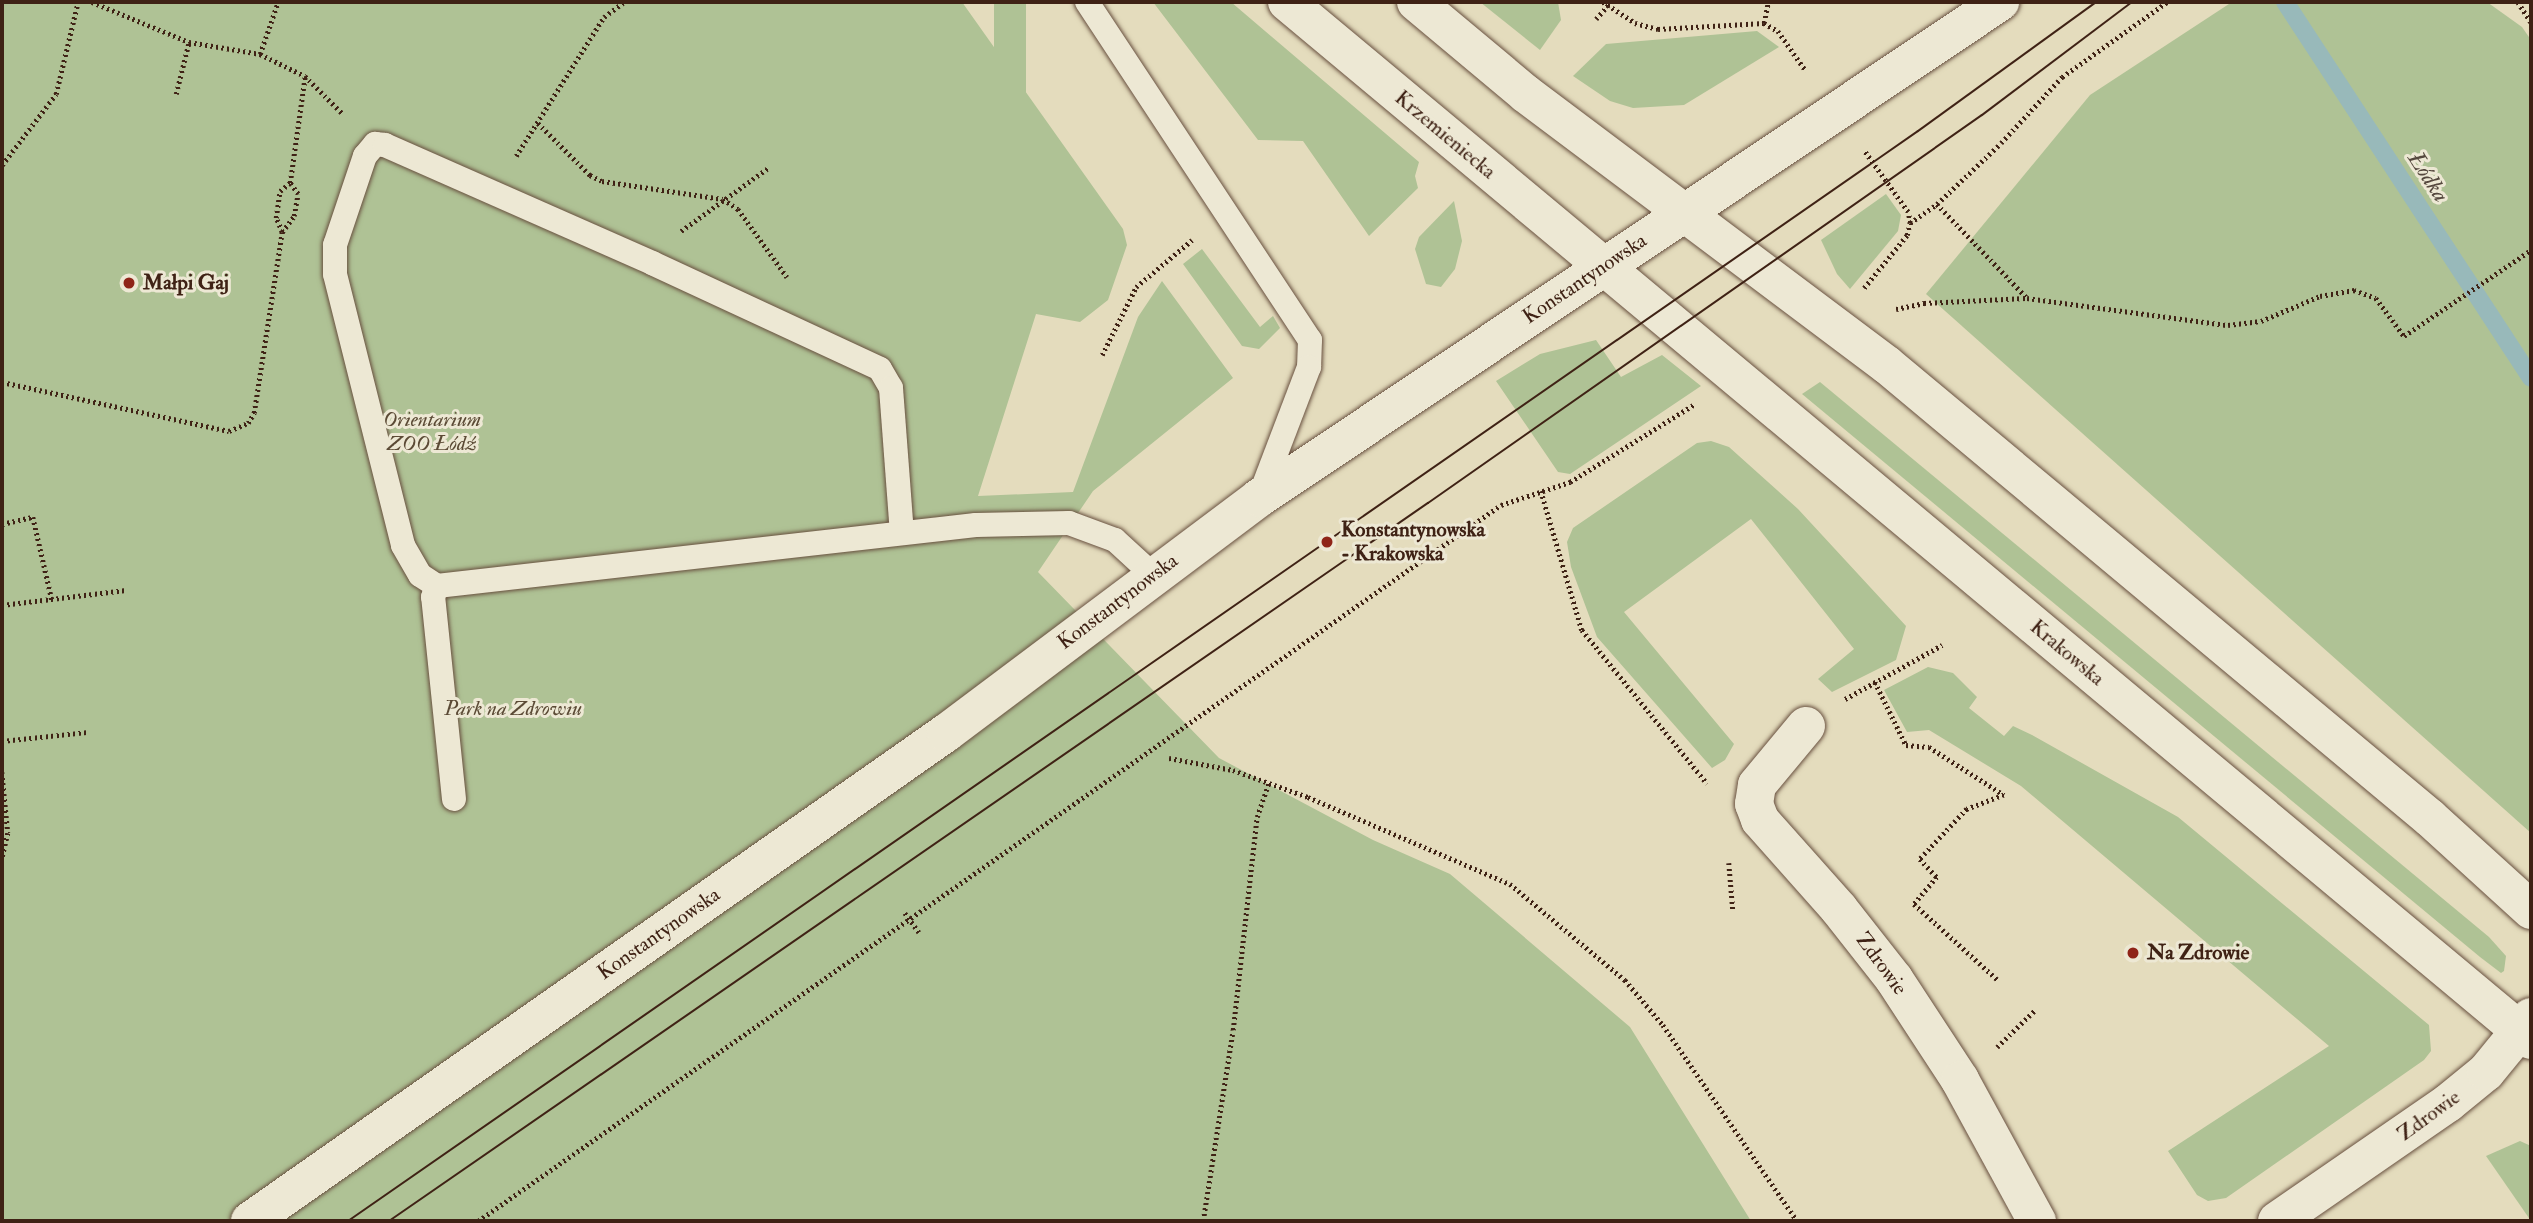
<!DOCTYPE html>
<html>
<head>
<meta charset="utf-8">
<style>
  body { margin:0 }
  #map { position:relative; width:2533px; height:1223px; overflow:hidden; background:#e4dcbd; font-family:"IM FELL Double Pica",serif }
  div>[style] { position:absolute }
  .green>* { inset:0; background:#afc295; transform-origin:0 0 }
  .stream>* { height:18px; margin:-9px; padding:0 9px; transform-origin:9px; border-radius:9px; background:#98b9ba }
  .path>* { height:4.5px; margin-top:-2.25px; transform-origin:0; background:repeating-linear-gradient(90deg,#3f2215 0 2px,transparent 0 5.5px) }
  .roads { filter:drop-shadow(0 0 2px #68503f) drop-shadow(0 0 2px #68503f) }
  .lane>* { height:24px; margin:-12px; padding:0 12px; transform-origin:12px; border-radius:12px; background:#ede8d4 }
  .street>* { height:38px; margin:-19px; padding:0 19px; transform-origin:19px; border-radius:19px; background:#ede8d4 }
  .secondary>* { height:38px; margin:-19px; padding:0 19px; transform-origin:19px; border-radius:19px; background:#ede8d4 }
  .tram>* { height:2px; margin:-1px; padding:0 1px; transform-origin:1px; border-radius:1px; background:#3f2215 }
  .dots>* { width:19px; height:19px; translate:-50% -50%; box-sizing:border-box; border:4px solid #ede8d4; border-radius:50% }
  span { translate:-50% -50%; white-space:nowrap; text-align:center; line-height:1.15; -webkit-text-stroke:6px #ede8d4; paint-order:stroke }
  .street-label { font-size:21px; color:#3f2215 }
  .poi-label { font-size:21px; color:#3f2215; font-weight:700 }
  .left { translate:0 -50%; text-align:left }
  .park-label { font-size:21px; color:#5b4a35; font-style:italic }
  .water-label { font-size:23px; color:#55483e; font-style:italic }
  .frame { position:absolute; inset:0; border:4px solid #3f2215; pointer-events:none }
</style>
</head>
<body>
<div id="map">
  <div class="green">
    <div style="clip-path:polygon(2px 2px,962px 2px,1123px 229px,1127px 245px,1108px 300px,1080px 322px,1036px 314px,978px 496px,1073px 492px,1138px 317px,1162px 281px,1233px 378px,1093px 491px,1038px 572px,1219px 758px,1373px 840px,1450px 874px,1630px 1027px,1751px 1221px,2px 1221px)"></div>
    <div style="left:994px;top:2px;width:32px;height:293px"></div>
    <div style="clip-path:polygon(1153px 2px,1231px 2px,1419px 162px,1415px 176px,1418px 188px,1369px 236px,1303px 141px,1258px 140px)"></div>
    <div style="clip-path:polygon(1480px 2px,1558px 2px,1561px 20px,1540px 50px)"></div>
    <div style="clip-path:polygon(2232px 2px,2487px 2px,2522px 27px,2531px 40px,2531px 833px,1926px 294px,2090px 95px)"></div>
    <div style="clip-path:polygon(1757px 31px,1779px 47px,1684px 105px,1633px 108px,1610px 101px,1573px 76px,1606px 44px)"></div>
    <div style="clip-path:polygon(1886px 194px,1901px 215px,1898px 231px,1850px 289px,1837px 274px,1821px 240px)"></div>
    <div style="clip-path:polygon(1454px 201px,1462px 241px,1455px 269px,1441px 287px,1426px 284px,1415px 249px,1419px 237px)"></div>
    <div style="clip-path:polygon(1202px 249px,1260px 327px,1273px 316px,1280px 328px,1259px 349px,1242px 346px,1183px 264px)"></div>
    <div style="clip-path:polygon(1596px 340px,1621px 377px,1662px 355px,1701px 386px,1570px 474px,1558px 472px,1496px 381px,1540px 354px)"></div>
    <div style="clip-path:polygon(1820px 382px,2489px 937px,2506px 956px,2504px 971px,2501px 973px,2480px 957px,1802px 394px)"></div>
    <div style="clip-path:polygon(1711px 441px,1729px 447px,1798px 509px,1906px 626px,1896px 660px,1832px 692px,1818px 679px,1854px 649px,1751px 519px,1624px 612px,1734px 744px,1725px 760px,1712px 768px,1597px 637px,1571px 567px,1567px 542px,1573px 528px,1697px 443px)"></div>
    <div style="clip-path:polygon(1928px 667px,1953px 673px,1977px 697px,1969px 708px,2004px 736px,2013px 726px,2032px 735px,2178px 817px,2429px 1025px,2431px 1051px,2424px 1060px,2226px 1198px,2208px 1201px,2197px 1195px,2168px 1151px,2329px 1046px,2021px 786px,1929px 730px,1907px 732px,1884px 690px)"></div>
    <div style="clip-path:polygon(2520px 1141px,2531px 1146px,2531px 1221px,2486px 1156px)"></div>
  </div>
  <div class="stream">
    <div style="left:2285px;top:2px;width:449px;rotate:56.8deg"></div>
  </div>
  <div class="path">
    <div style="left:92px;top:2px;width:105px;rotate:22.4deg"></div>
    <div style="left:189px;top:42px;width:72px;rotate:9.6deg"></div>
    <div style="left:260px;top:54px;width:50px;rotate:26.1deg"></div>
    <div style="left:305px;top:76px;width:55px;rotate:45deg"></div>
    <div style="left:1603px;top:2px;width:38px;rotate:33deg"></div>
    <div style="left:1635px;top:23px;width:24px;rotate:15deg"></div>
    <div style="left:1658px;top:29px;width:106px;rotate:-3.2deg"></div>
    <div style="left:1764px;top:23px;width:16px;rotate:30deg"></div>
    <div style="left:1778px;top:31px;width:49px;rotate:55deg"></div>
    <div style="left:2518px;top:2px;width:24px;rotate:57deg"></div>
    <div style="left:1596px;top:19px;width:23px;rotate:-49deg"></div>
    <div style="left:1764px;top:23px;width:21px;rotate:-79deg"></div>
    <div style="left:260px;top:54px;width:55px;rotate:-70.9deg"></div>
    <div style="left:176px;top:94px;width:54px;rotate:-76deg"></div>
    <div style="left:538px;top:123px;width:74px;rotate:45deg"></div>
    <div style="left:590px;top:175px;width:13px;rotate:27deg"></div>
    <div style="left:602px;top:181px;width:122px;rotate:8.5deg"></div>
    <div style="left:723px;top:199px;width:18px;rotate:34deg"></div>
    <div style="left:738px;top:209px;width:84px;rotate:54.2deg"></div>
    <div style="left:516px;top:156px;width:165px;rotate:-57.7deg"></div>
    <div style="left:604px;top:17px;width:25px;rotate:-37deg"></div>
    <div style="left:2px;top:165px;width:89px;rotate:-52.7deg"></div>
    <div style="left:56px;top:94px;width:95px;rotate:-76.6deg"></div>
    <div style="left:1937px;top:204px;width:130px;rotate:46.2deg"></div>
    <div style="left:2027px;top:298px;width:203px;rotate:7.7deg"></div>
    <div style="left:2228px;top:325px;width:33px;rotate:-7deg"></div>
    <div style="left:2261px;top:321px;width:64px;rotate:-23deg"></div>
    <div style="left:2320px;top:296px;width:35px;rotate:-10deg"></div>
    <div style="left:2354px;top:290px;width:23px;rotate:20deg"></div>
    <div style="left:2376px;top:298px;width:47px;rotate:53.6deg"></div>
    <div style="left:2404px;top:336px;width:153px;rotate:-34.1deg"></div>
    <div style="left:1910px;top:223px;width:33px;rotate:-35deg"></div>
    <div style="left:1937px;top:204px;width:88px;rotate:-43.6deg"></div>
    <div style="left:2001px;top:143px;width:90px;rotate:-47.3deg"></div>
    <div style="left:2062px;top:77px;width:129px;rotate:-35.5deg"></div>
    <div style="left:681px;top:231px;width:107px;rotate:-35.9deg"></div>
    <div style="left:282px;top:232px;width:20px;rotate:-53deg"></div>
    <div style="left:294px;top:216px;width:22px;rotate:-80deg"></div>
    <div style="left:298px;top:194px;width:14px;rotate:-126deg"></div>
    <div style="left:1864px;top:288px;width:68px;rotate:-50.9deg"></div>
    <div style="left:1907px;top:235px;width:12px;rotate:-76deg"></div>
    <div style="left:1910px;top:223px;width:11px;rotate:-100deg"></div>
    <div style="left:1908px;top:212px;width:74px;rotate:-125.6deg"></div>
    <div style="left:1896px;top:309px;width:29px;rotate:-12deg"></div>
    <div style="left:1924px;top:303px;width:102px;rotate:-2.8deg"></div>
    <div style="left:1102px;top:355px;width:76px;rotate:-63.4deg"></div>
    <div style="left:1136px;top:287px;width:73px;rotate:-40deg"></div>
    <div style="left:2px;top:382px;width:232px;rotate:12.2deg"></div>
    <div style="left:229px;top:431px;width:21px;rotate:-23deg"></div>
    <div style="left:248px;top:423px;width:12px;rotate:-59deg"></div>
    <div style="left:254px;top:413px;width:183px;rotate:-81.2deg"></div>
    <div style="left:282px;top:232px;width:15px;rotate:-113deg"></div>
    <div style="left:276px;top:218px;width:27px;rotate:-82deg"></div>
    <div style="left:280px;top:191px;width:13px;rotate:-39deg"></div>
    <div style="left:290px;top:183px;width:108px;rotate:-82deg"></div>
    <div style="left:1541px;top:491px;width:145px;rotate:73.6deg"></div>
    <div style="left:1582px;top:630px;width:198px;rotate:50.8deg"></div>
    <div style="left:2px;top:524px;width:32px;rotate:-13deg"></div>
    <div style="left:33px;top:517px;width:85px;rotate:77.1deg"></div>
    <div style="left:2px;top:605px;width:125px;rotate:-6.9deg"></div>
    <div style="left:1875px;top:682px;width:70px;rotate:63.8deg"></div>
    <div style="left:1906px;top:745px;width:23px;rotate:5deg"></div>
    <div style="left:1929px;top:747px;width:89px;rotate:32.6deg"></div>
    <div style="left:2004px;top:795px;width:40px;rotate:159deg"></div>
    <div style="left:1967px;top:809px;width:69px;rotate:133.2deg"></div>
    <div style="left:1920px;top:859px;width:25px;rotate:47deg"></div>
    <div style="left:1937px;top:877px;width:35px;rotate:130deg"></div>
    <div style="left:1914px;top:904px;width:115px;rotate:42.2deg"></div>
    <div style="left:1845px;top:699px;width:111px;rotate:-29.1deg"></div>
    <div style="left:2px;top:741px;width:85px;rotate:-6deg"></div>
    <div style="left:1169px;top:758px;width:65px;rotate:10.6deg"></div>
    <div style="left:1233px;top:770px;width:80px;rotate:19.8deg"></div>
    <div style="left:1308px;top:797px;width:220px;rotate:23.3deg"></div>
    <div style="left:1510px;top:884px;width:150px;rotate:39.9deg"></div>
    <div style="left:1625px;top:980px;width:59px;rotate:49.8deg"></div>
    <div style="left:1663px;top:1025px;width:237px;rotate:55.6deg"></div>
    <div style="left:2px;top:772px;width:61px;rotate:84.4deg"></div>
    <div style="left:8px;top:833px;width:26px;rotate:103deg"></div>
    <div style="left:1729px;top:863px;width:48px;rotate:85.2deg"></div>
    <div style="left:905px;top:913px;width:24px;rotate:54deg"></div>
    <div style="left:1997px;top:1047px;width:52px;rotate:-44.2deg"></div>
    <div style="left:478px;top:1221px;width:1249px;rotate:-34.99deg"></div>
    <div style="left:1501px;top:505px;width:73px;rotate:-18.4deg"></div>
    <div style="left:1570px;top:482px;width:147px;rotate:-32deg"></div>
    <div style="left:1203px;top:1221px;width:193px;rotate:-81.1deg"></div>
    <div style="left:1233px;top:1030px;width:214px;rotate:-83.6deg"></div>
    <div style="left:1257px;top:817px;width:36px;rotate:-71deg"></div>
  </div>
  <div class="roads">
    <div class="lane">
      <div style="left:1087px;top:2px;width:405px;rotate:56.6deg"></div>
      <div style="left:1310px;top:340px;width:27px;rotate:92deg"></div>
      <div style="left:1309px;top:367px;width:140px;rotate:110.9deg"></div>
      <div style="left:437px;top:586px;width:20px;rotate:-147deg"></div>
      <div style="left:420px;top:575px;width:34px;rotate:-120deg"></div>
      <div style="left:403px;top:545px;width:279px;rotate:-104.1deg"></div>
      <div style="left:335px;top:274px;width:29px;rotate:-90deg"></div>
      <div style="left:335px;top:245px;width:94px;rotate:-71.4deg"></div>
      <div style="left:365px;top:156px;width:16px;rotate:-50deg"></div>
      <div style="left:375px;top:144px;width:10px;rotate:6deg"></div>
      <div style="left:385px;top:145px;width:292px;rotate:23.8deg"></div>
      <div style="left:652px;top:263px;width:251px;rotate:24.9deg"></div>
      <div style="left:880px;top:369px;width:22px;rotate:60deg"></div>
      <div style="left:891px;top:388px;width:145px;rotate:85.7deg"></div>
      <div style="left:454px;top:799px;width:203px;rotate:-95.9deg"></div>
      <div style="left:433px;top:597px;width:12px;rotate:-70deg"></div>
      <div style="left:437px;top:586px;width:542px;rotate:-6.46deg"></div>
      <div style="left:976px;top:525px;width:93px;rotate:-1.2deg"></div>
      <div style="left:1069px;top:523px;width:49px;rotate:20.3deg"></div>
      <div style="left:1115px;top:540px;width:52px;rotate:42.6deg"></div>
    </div>
    <div class="street">
      <div style="left:1806px;top:726px;width:77px;rotate:129.7deg"></div>
      <div style="left:1757px;top:785px;width:19px;rotate:99deg"></div>
      <div style="left:1754px;top:804px;width:17px;rotate:69deg"></div>
      <div style="left:1760px;top:820px;width:119px;rotate:48.4deg"></div>
      <div style="left:1839px;top:909px;width:89px;rotate:51.8deg"></div>
      <div style="left:1894px;top:979px;width:121px;rotate:56.8deg"></div>
      <div style="left:1960px;top:1080px;width:161px;rotate:61.4deg"></div>
      <div style="left:2277px;top:1221px;width:208px;rotate:-34.6deg"></div>
      <div style="left:2448px;top:1103px;width:49px;rotate:-39.2deg"></div>
      <div style="left:2486px;top:1072px;width:71px;rotate:-50.7deg"></div>
    </div>
    <div class="secondary">
      <div style="left:1287px;top:2px;width:1620px;rotate:39.84deg"></div>
      <div style="left:1416px;top:2px;width:143px;rotate:39.9deg"></div>
      <div style="left:1526px;top:94px;width:451px;rotate:36.9deg"></div>
      <div style="left:1887px;top:365px;width:707px;rotate:39.84deg"></div>
      <div style="left:2430px;top:818px;width:137px;rotate:42.3deg"></div>
      <div style="left:250px;top:1221px;width:850px;rotate:-35.04deg"></div>
      <div style="left:946px;top:733px;width:391px;rotate:-36.9deg"></div>
      <div style="left:1259px;top:498px;width:892px;rotate:-33.8deg"></div>
    </div>
  </div>
  <div class="tram">
    <div style="left:348px;top:1221px;width:1911px;rotate:-34.77deg"></div>
    <div style="left:1918px;top:131px;width:220px;rotate:-35.9deg"></div>
    <div style="left:389px;top:1221px;width:1263px;rotate:-34.65deg"></div>
    <div style="left:1428px;top:503px;width:676px;rotate:-35.01deg"></div>
    <div style="left:1982px;top:115px;width:188px;rotate:-37deg"></div>
  </div>
  <div class="dots">
    <div style="left:129px;top:283px;background:#8f2418"></div>
    <div style="left:1327px;top:542px;background:#8f2418"></div>
    <div style="left:2133px;top:953px;background:#8f2418"></div>
  </div>
  <div class="street-label">
    <span style="left:1445px;top:135px;rotate:40deg">Krzemieniecka</span>
    <span style="left:1585px;top:279px;rotate:-34deg">Konstantynowska</span>
    <span style="left:1118px;top:602px;rotate:-37deg">Konstantynowska</span>
    <span style="left:2067px;top:653px;rotate:40deg">Krakowska</span>
    <span style="left:659px;top:934px;rotate:-35deg">Konstantynowska</span>
    <span style="left:1881px;top:964px;rotate:54deg">Zdrowie</span>
    <span style="left:2429px;top:1116px;rotate:-36deg">Zdrowie</span>
  </div>
  <div class="poi-label">
    <span class="left" style="left:143px;top:283px">Małpi Gaj</span>
    <span class="left" style="left:1341px;top:542px">Konstantynowska<br>- Krakowska</span>
    <span class="left" style="left:2147px;top:953px">Na Zdrowie</span>
  </div>
  <div class="park-label">
    <span style="left:432px;top:432px">Orientarium<br>ZOO Łódź</span>
    <span style="left:513px;top:709px">Park na Zdrowiu</span>
  </div>
  <div class="water-label">
    <span style="left:2428px;top:177px;rotate:57deg">Łódka</span>
  </div>
  <div class="frame"></div>
</div>
</body>
</html>
